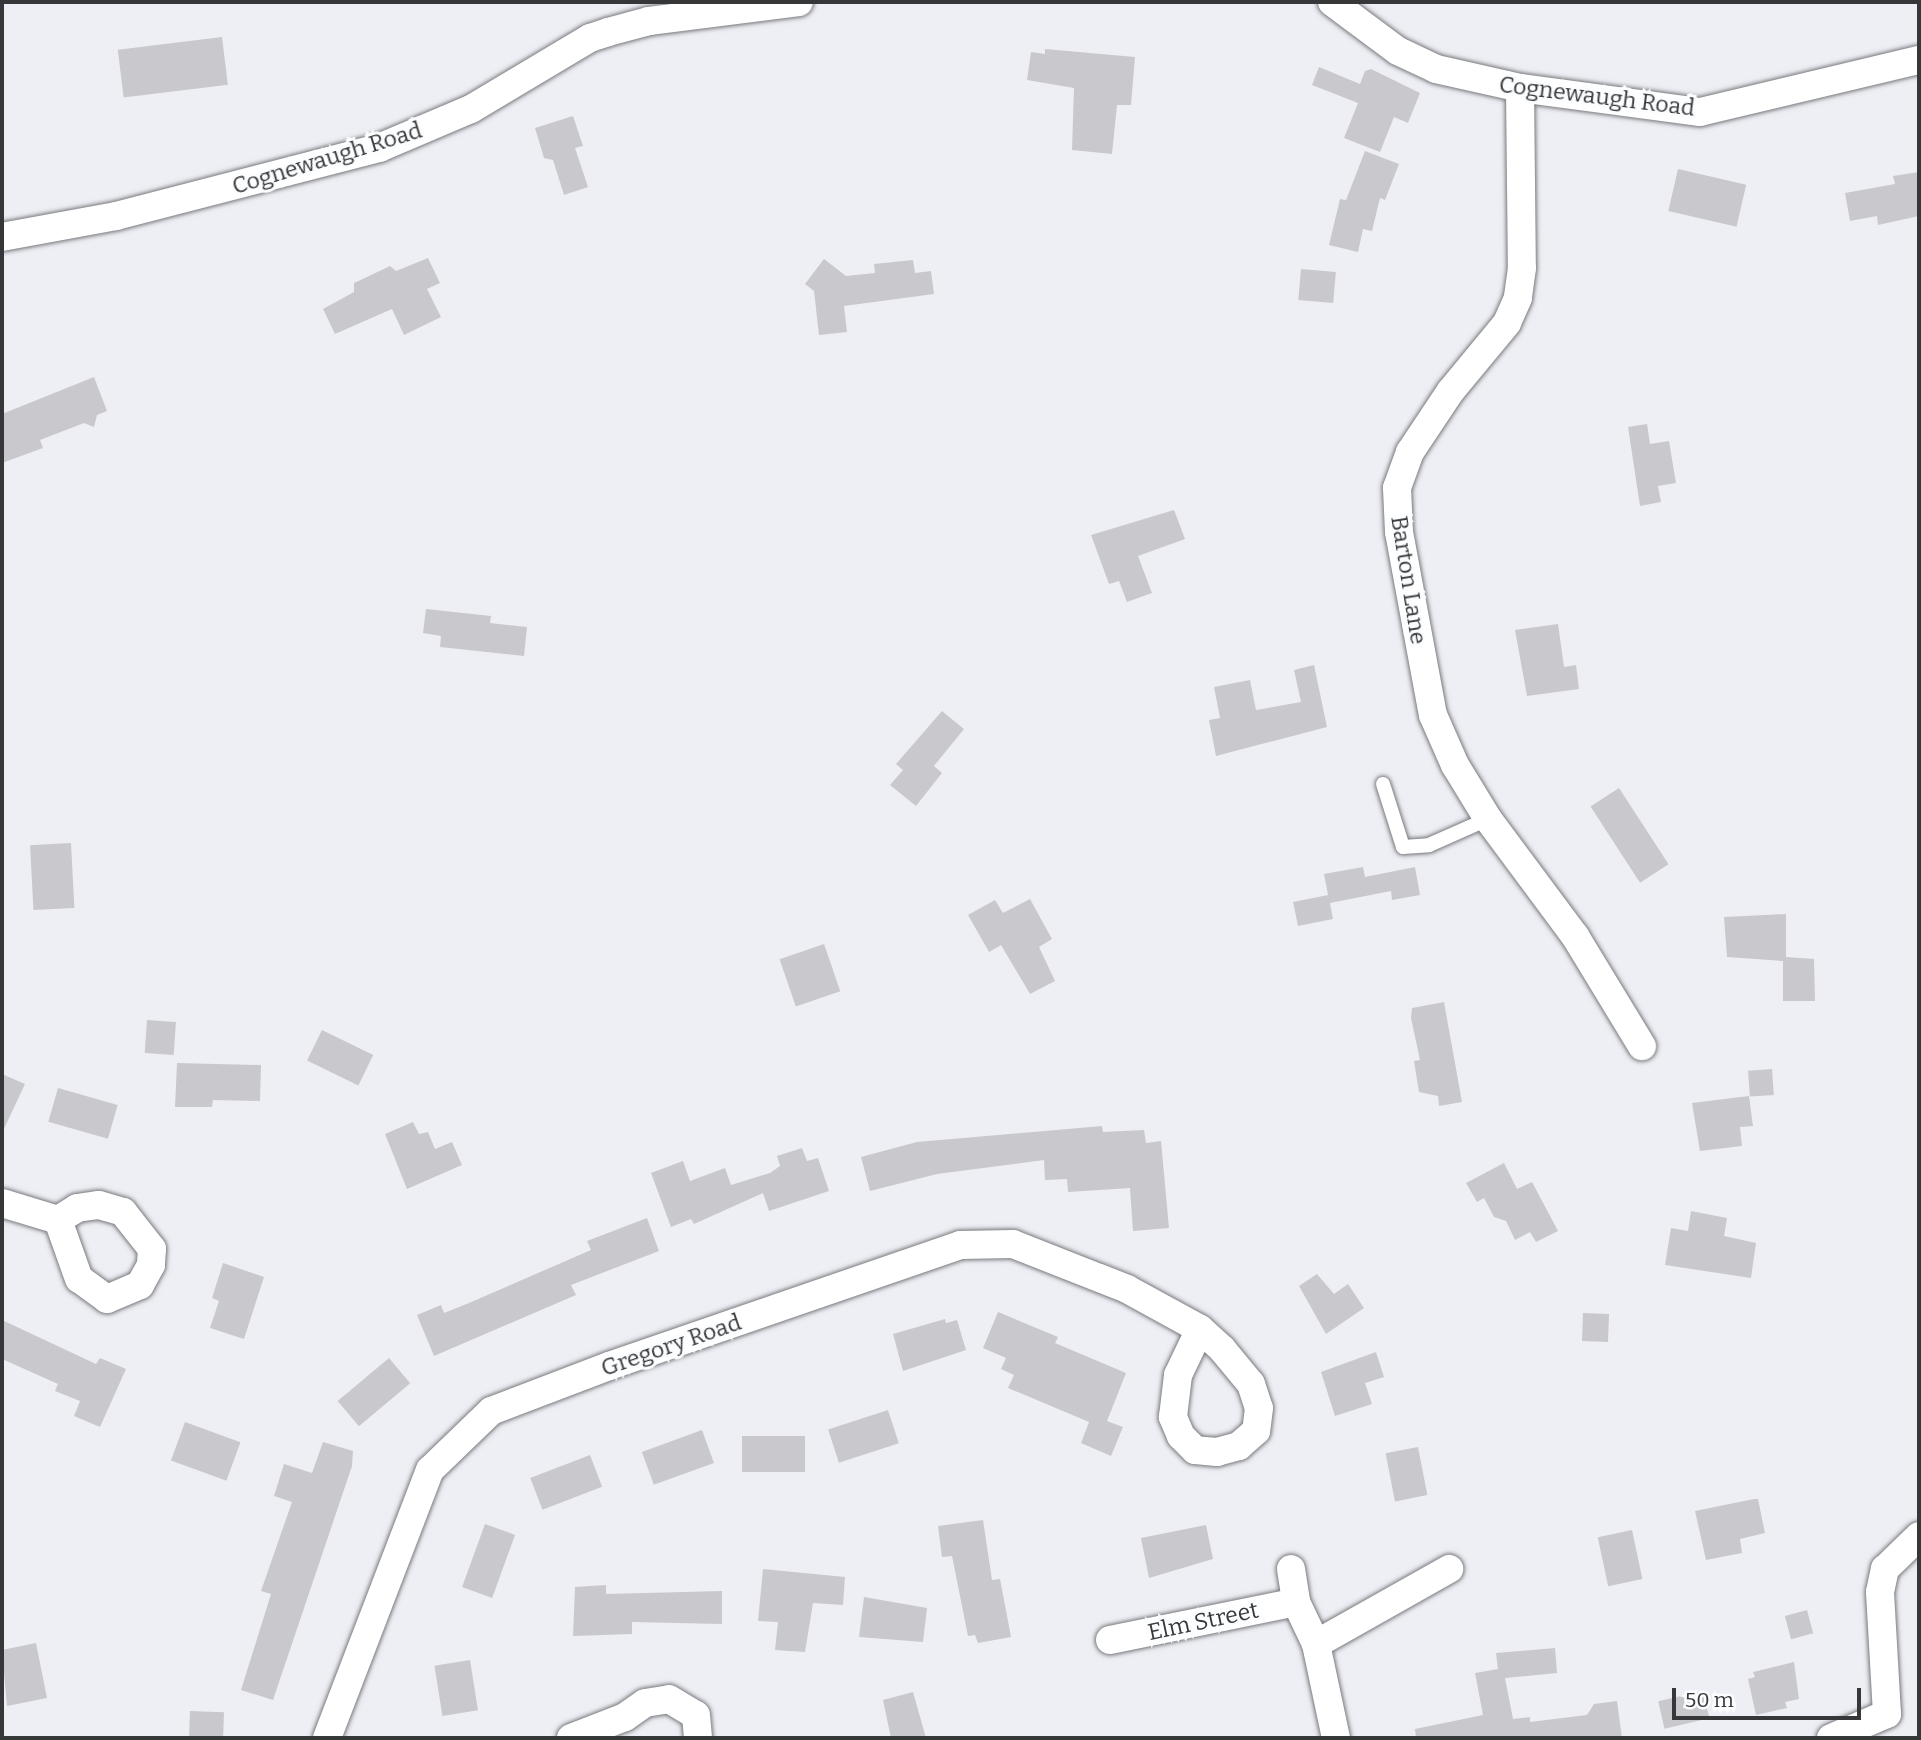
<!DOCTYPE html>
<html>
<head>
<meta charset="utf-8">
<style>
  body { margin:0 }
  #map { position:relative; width:1921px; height:1740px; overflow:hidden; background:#eeeff4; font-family:Bitter,serif }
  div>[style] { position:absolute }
  .building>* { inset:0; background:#c9c8cd; transform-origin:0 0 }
  .roads { filter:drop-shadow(0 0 2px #787a7e) drop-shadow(0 0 2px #787a7e) }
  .service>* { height:14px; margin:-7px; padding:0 7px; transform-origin:7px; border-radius:7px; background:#fff }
  .minor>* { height:28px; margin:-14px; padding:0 14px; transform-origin:14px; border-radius:14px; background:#fff }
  span { translate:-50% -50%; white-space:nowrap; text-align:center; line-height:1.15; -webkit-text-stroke:6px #fcfdff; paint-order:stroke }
  .street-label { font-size:23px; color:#363739 }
  .frame { position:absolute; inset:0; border:4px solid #363739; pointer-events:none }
  .scale { position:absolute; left:1672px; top:1688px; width:189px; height:32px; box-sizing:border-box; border:4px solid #363739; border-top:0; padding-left:9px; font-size:21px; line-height:24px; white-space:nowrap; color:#363739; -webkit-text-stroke:5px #fcfdff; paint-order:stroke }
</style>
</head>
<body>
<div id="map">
  <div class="building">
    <div style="left:222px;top:37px;width:48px;height:105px;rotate:83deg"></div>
    <div style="clip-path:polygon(1045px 49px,1135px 57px,1131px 105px,1117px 105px,1112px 154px,1072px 150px,1074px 88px,1027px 80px,1031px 52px,1045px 54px)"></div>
    <div style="clip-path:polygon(1319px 67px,1360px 84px,1365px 71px,1371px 69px,1420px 93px,1408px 123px,1394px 117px,1380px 152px,1344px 138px,1358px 103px,1312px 85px)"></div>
    <div style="clip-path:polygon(573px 116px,583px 146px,575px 148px,588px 187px,564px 195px,553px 160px,544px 158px,535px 128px)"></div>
    <div style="clip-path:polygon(1365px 151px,1399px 164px,1385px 200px,1380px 198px,1372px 231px,1363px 229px,1358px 252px,1329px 245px,1340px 199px,1346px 200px)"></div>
    <div style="left:1678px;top:169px;width:70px;height:43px;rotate:13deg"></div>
    <div style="clip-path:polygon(1919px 172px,1919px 216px,1878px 225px,1877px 216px,1850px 221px,1845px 193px,1895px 184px,1893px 176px)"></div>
    <div style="clip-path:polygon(428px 258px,440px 283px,427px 289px,441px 317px,404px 335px,392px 309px,335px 334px,323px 309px,354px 292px,354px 283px,369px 276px,390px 266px,396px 271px)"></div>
    <div style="clip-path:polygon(824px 259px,846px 276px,875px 273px,874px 264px,913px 260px,915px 273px,931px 271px,934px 294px,844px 306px,847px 332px,819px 335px,814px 291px,805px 284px)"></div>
    <div style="left:1301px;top:269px;width:35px;height:31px;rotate:5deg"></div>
    <div style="clip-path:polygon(94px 377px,107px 411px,97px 415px,94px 427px,84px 423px,40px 440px,43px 448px,2px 463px,2px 414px)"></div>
    <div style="clip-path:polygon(1647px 424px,1650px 444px,1669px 441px,1676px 483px,1658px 486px,1661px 502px,1640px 506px,1628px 427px)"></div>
    <div style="clip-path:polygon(1174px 510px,1185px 539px,1138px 556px,1152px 593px,1127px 602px,1119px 581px,1109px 584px,1091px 535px)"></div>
    <div style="clip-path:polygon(426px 609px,491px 616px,490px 623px,527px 627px,524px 656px,440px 647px,441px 636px,423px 633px)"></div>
    <div style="clip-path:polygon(1558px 624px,1564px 667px,1576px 665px,1579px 689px,1527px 696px,1515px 630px)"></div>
    <div style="clip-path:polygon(1314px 665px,1327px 727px,1216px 756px,1209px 720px,1220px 718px,1214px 687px,1250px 680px,1256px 710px,1301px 702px,1294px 670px)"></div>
    <div style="clip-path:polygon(942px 711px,964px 729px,934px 766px,942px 773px,916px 806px,890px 785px,903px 770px,896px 764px)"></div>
    <div style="left:1619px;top:788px;width:91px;height:34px;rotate:57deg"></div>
    <div style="left:71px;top:843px;width:65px;height:41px;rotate:87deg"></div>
    <div style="clip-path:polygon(1363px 867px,1365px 877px,1415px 867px,1420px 895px,1392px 900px,1391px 891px,1330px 903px,1333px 919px,1298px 926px,1293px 902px,1328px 895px,1324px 874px)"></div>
    <div style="clip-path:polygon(1030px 899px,1052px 939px,1039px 947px,1055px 981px,1030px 994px,1001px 945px,989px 952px,968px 915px,995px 900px,1003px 913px)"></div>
    <div style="clip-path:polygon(1786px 914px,1786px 957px,1814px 959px,1815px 1001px,1783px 1001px,1783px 961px,1727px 957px,1724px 917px)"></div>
    <div style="left:824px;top:944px;width:50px;height:47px;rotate:71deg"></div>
    <div style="clip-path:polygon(1444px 1002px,1462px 1102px,1439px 1106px,1438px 1096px,1419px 1092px,1414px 1061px,1420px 1060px,1411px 1018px,1412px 1008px)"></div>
    <div style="left:147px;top:1020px;width:29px;height:33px;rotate:4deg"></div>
    <div style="left:322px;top:1030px;width:57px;height:34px;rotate:26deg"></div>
    <div style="clip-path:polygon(177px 1063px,261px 1065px,260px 1101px,213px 1100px,212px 1107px,175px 1107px)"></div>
    <div style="left:1772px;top:1069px;width:26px;height:24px;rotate:86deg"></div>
    <div style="clip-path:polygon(2px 1074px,25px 1084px,2px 1133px)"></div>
    <div style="left:58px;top:1088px;width:62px;height:35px;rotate:16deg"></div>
    <div style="clip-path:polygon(1749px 1096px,1753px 1126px,1740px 1127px,1742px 1146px,1700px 1151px,1692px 1103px)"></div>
    <div style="clip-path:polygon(413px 1122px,419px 1134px,428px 1132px,435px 1149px,452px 1142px,462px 1165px,407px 1189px,385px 1134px)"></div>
    <div style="clip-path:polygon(1102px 1126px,1103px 1132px,1144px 1130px,1146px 1143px,1161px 1141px,1169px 1228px,1133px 1231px,1130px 1188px,1068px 1192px,1067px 1179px,1045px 1180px,1044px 1160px,937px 1174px,870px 1191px,861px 1157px,917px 1142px)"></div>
    <div style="clip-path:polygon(802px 1148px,807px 1161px,818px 1158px,829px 1191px,769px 1211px,763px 1193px,694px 1224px,691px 1219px,671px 1227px,651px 1173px,683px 1161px,690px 1181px,725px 1168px,731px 1185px,770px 1173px,780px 1166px,777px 1156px)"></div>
    <div style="clip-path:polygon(1504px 1163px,1517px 1189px,1532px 1182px,1558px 1231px,1536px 1242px,1530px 1232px,1515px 1240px,1506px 1221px,1494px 1217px,1484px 1198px,1477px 1202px,1466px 1183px)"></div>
    <div style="clip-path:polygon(1691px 1211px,1727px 1218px,1724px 1236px,1756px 1243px,1751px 1278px,1665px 1265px,1671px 1228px,1688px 1231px)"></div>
    <div style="clip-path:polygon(647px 1218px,659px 1251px,571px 1285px,576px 1295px,434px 1356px,417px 1315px,441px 1305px,444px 1313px,469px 1303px,591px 1250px,587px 1241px)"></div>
    <div style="clip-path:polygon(223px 1263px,264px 1277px,244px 1339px,210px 1328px,219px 1301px,212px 1298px)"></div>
    <div style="clip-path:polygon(1317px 1274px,1334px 1294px,1348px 1284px,1364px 1308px,1326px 1334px,1299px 1286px)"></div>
    <div style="clip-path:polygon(998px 1312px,1058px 1337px,1055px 1343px,1126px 1373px,1107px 1421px,1123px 1427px,1111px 1456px,1081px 1443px,1089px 1422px,1008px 1388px,1014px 1375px,1001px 1369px,1006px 1358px,983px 1348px)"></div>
    <div style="left:1583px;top:1313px;width:26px;height:28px;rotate:2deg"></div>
    <div style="clip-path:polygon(945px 1319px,946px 1323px,957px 1320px,966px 1350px,903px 1371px,893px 1334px)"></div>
    <div style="clip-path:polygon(2px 1320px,96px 1364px,100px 1358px,126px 1369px,100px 1427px,74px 1416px,80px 1401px,55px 1391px,58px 1384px,2px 1359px)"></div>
    <div style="clip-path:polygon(1376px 1352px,1384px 1377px,1365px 1383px,1372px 1404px,1335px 1416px,1321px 1372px)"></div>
    <div style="left:389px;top:1358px;width:33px;height:67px;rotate:50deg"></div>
    <div style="left:888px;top:1410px;width:35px;height:63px;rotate:72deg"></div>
    <div style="left:185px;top:1422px;width:59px;height:41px;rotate:20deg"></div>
    <div style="left:702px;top:1430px;width:35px;height:64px;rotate:70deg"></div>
    <div style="left:805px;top:1436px;width:36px;height:63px;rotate:90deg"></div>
    <div style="clip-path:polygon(323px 1442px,353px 1451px,352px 1466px,273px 1700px,241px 1690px,271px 1594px,261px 1591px,292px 1502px,274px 1496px,284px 1464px,312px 1473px)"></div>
    <div style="left:1418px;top:1447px;width:49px;height:33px;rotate:79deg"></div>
    <div style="left:590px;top:1455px;width:34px;height:64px;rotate:69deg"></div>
    <div style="clip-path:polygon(1754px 1499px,1758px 1499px,1765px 1533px,1740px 1539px,1742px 1553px,1706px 1560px,1695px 1511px)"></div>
    <div style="clip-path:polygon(983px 1520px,992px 1580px,1000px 1579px,1011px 1637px,978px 1643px,975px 1635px,968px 1636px,952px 1556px,942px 1557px,938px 1526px)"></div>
    <div style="left:485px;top:1524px;width:32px;height:67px;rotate:20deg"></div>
    <div style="clip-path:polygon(1206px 1525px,1213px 1559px,1149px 1578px,1141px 1538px)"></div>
    <div style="left:1632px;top:1530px;width:50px;height:35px;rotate:78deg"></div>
    <div style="clip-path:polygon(763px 1569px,845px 1577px,843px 1605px,813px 1603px,805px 1652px,775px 1650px,778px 1622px,758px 1621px)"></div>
    <div style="clip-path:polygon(606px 1585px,606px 1594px,722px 1591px,722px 1624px,632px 1622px,632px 1634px,573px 1636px,575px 1587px)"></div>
    <div style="clip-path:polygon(864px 1597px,927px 1608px,923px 1642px,859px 1637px)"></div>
    <div style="left:1807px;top:1610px;width:24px;height:23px;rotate:75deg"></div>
    <div style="clip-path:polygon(36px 1643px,47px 1698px,7px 1706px,2px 1650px)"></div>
    <div style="clip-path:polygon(1555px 1648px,1557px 1673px,1505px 1678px,1513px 1719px,1530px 1717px,1530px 1722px,1587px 1715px,1594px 1704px,1617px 1701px,1622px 1738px,1416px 1738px,1415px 1729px,1483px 1715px,1475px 1673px,1498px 1669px,1496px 1653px)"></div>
    <div style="left:470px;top:1660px;width:51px;height:36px;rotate:81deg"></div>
    <div style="clip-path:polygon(1794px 1662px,1799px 1699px,1785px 1702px,1787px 1708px,1756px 1715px,1748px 1679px,1755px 1677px,1753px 1672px)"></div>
    <div style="left:1703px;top:1691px;width:28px;height:46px;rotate:77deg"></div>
    <div style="clip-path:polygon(913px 1692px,926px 1738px,891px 1738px,883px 1700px)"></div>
    <div style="left:190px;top:1711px;width:34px;height:27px;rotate:2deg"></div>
  </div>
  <div class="roads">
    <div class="service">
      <div style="left:1383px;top:784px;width:66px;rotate:72.4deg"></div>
      <div style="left:1403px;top:847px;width:26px;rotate:-4deg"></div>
      <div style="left:1429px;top:845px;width:64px;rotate:-23.8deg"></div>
    </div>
    <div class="minor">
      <div style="left:1332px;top:2px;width:82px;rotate:36.6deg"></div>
      <div style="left:1398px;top:51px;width:42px;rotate:25.3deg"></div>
      <div style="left:1436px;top:69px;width:86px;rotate:12.7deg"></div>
      <div style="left:1520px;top:88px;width:182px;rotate:7.6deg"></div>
      <div style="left:1700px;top:112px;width:225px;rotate:-13.4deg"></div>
      <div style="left:1520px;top:88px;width:180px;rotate:89.4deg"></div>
      <div style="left:1522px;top:268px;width:30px;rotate:98deg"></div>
      <div style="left:1518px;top:298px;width:27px;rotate:114deg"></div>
      <div style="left:1507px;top:323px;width:89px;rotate:129.6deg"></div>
      <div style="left:1450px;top:392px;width:72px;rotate:123.7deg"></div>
      <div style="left:1410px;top:452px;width:38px;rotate:110deg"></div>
      <div style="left:1397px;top:488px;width:44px;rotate:87.4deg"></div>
      <div style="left:1399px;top:532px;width:186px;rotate:79.5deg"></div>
      <div style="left:1433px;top:715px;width:55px;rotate:66.3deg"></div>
      <div style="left:1455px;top:765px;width:63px;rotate:58.6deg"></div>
      <div style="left:1488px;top:819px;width:146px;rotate:53.4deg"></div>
      <div style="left:1575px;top:936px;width:129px;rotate:58.7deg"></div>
      <div style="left:2px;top:237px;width:116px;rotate:-10.4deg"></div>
      <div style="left:116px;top:216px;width:272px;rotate:-14.5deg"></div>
      <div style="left:379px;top:148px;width:100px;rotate:-23deg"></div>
      <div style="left:471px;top:109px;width:139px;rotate:-30.8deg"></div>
      <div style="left:590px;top:38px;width:19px;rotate:-18deg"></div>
      <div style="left:608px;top:32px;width:42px;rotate:-15deg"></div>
      <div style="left:649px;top:21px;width:151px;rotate:-7.2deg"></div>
      <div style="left:2px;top:1203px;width:59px;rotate:16.9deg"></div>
      <div style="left:99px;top:1205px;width:25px;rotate:16deg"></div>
      <div style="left:123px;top:1212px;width:47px;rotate:51.9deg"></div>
      <div style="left:152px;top:1249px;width:16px;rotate:94deg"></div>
      <div style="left:151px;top:1265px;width:23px;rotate:119deg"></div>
      <div style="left:140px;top:1285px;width:36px;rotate:157deg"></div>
      <div style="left:107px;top:1299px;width:34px;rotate:-144deg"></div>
      <div style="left:79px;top:1279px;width:63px;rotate:-109.6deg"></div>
      <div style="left:58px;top:1220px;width:22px;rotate:-32deg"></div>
      <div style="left:77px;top:1208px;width:22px;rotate:-8deg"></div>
      <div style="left:1291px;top:1569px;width:33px;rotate:81deg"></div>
      <div style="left:1296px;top:1602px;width:47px;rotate:64.5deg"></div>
      <div style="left:1316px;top:1644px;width:96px;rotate:78deg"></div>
      <div style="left:1110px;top:1640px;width:190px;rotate:-11.5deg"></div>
      <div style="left:1316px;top:1644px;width:153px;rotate:-29.4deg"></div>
      <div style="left:327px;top:1738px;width:287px;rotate:-69deg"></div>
      <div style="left:430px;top:1470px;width:85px;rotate:-44deg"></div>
      <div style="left:491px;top:1411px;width:126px;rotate:-20.9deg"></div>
      <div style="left:609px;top:1366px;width:371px;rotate:-19deg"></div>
      <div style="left:960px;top:1245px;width:53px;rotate:-1.1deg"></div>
      <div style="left:1013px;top:1244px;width:123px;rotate:21.5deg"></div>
      <div style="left:1127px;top:1289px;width:83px;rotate:28.7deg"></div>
      <div style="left:1200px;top:1329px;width:30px;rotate:42deg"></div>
      <div style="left:1222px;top:1349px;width:45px;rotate:50.4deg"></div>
      <div style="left:1251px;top:1384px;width:25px;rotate:72deg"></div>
      <div style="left:1259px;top:1408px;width:23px;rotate:97deg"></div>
      <div style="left:1256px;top:1431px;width:23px;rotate:139deg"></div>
      <div style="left:1239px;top:1446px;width:23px;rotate:165deg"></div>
      <div style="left:1217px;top:1452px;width:22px;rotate:-175deg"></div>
      <div style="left:1195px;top:1450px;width:20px;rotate:-135deg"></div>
      <div style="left:1181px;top:1436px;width:21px;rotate:-113deg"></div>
      <div style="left:1173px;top:1417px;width:42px;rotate:-83.2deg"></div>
      <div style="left:1178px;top:1375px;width:51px;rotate:-64.4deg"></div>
      <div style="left:571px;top:1738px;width:58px;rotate:-21.3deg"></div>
      <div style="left:625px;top:1717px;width:24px;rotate:-35deg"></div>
      <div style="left:645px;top:1703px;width:24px;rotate:-9deg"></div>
      <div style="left:669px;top:1699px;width:31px;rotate:31deg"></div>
      <div style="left:696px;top:1715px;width:23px;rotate:85deg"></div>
      <div style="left:1831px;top:1738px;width:61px;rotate:-23.2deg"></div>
      <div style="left:1887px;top:1714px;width:122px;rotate:-93.3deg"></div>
      <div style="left:1880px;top:1592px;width:24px;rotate:-78deg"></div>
      <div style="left:1885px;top:1569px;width:47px;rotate:-44.1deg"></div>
    </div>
  </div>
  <div class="street-label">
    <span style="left:1597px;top:96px;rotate:7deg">Cognewaugh Road</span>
    <span style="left:327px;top:158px;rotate:-17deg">Cognewaugh Road</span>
    <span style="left:1409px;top:580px;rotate:81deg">Barton Lane</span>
    <span style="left:671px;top:1345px;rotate:-19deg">Gregory Road</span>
    <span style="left:1203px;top:1621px;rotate:-12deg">Elm Street</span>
  </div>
  <div class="frame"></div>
  <div class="scale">50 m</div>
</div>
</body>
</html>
